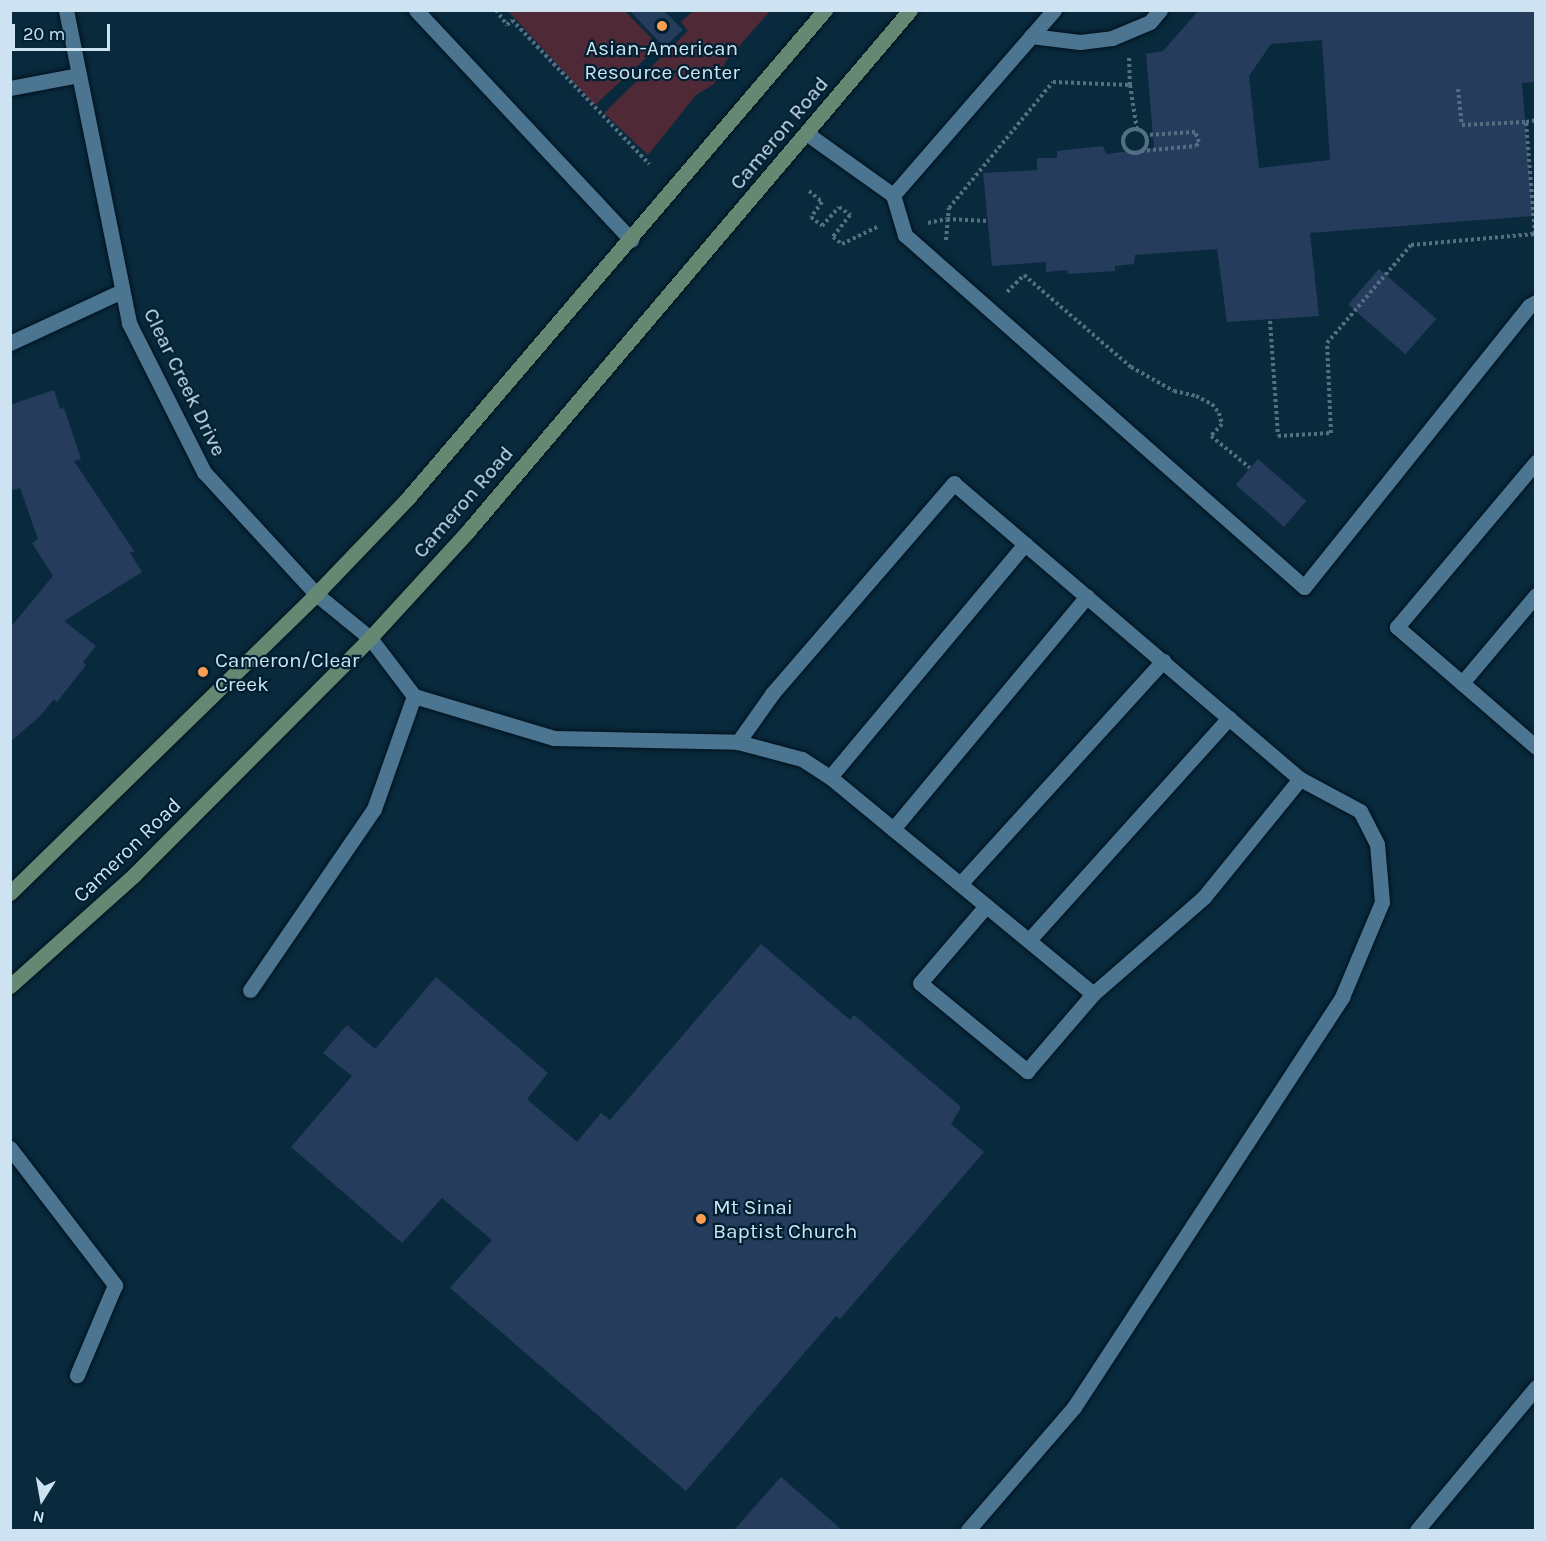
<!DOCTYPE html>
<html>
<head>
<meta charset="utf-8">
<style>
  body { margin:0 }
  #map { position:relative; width:1546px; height:1541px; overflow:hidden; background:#092a3d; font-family:Karla,sans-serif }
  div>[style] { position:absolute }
  .green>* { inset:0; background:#502937 }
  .building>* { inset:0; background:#253c5c; transform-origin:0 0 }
  .path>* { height:4px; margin-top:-2px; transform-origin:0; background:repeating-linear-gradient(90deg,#537082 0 3px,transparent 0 6px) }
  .path>.ring { margin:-2px; padding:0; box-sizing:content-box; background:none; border:4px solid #537082; border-radius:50% }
  .roads { filter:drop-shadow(0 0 2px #00121e) drop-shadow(0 0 2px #00121e) }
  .lane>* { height:15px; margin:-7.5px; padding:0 7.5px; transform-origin:7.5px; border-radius:7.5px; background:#4b7590 }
  .street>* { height:15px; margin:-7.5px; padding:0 7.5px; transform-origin:7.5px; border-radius:7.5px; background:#4b7590 }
  .secondary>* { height:15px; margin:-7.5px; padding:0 7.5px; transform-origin:7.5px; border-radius:7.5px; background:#658873 }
  .dots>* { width:16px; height:16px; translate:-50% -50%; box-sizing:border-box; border:3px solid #002032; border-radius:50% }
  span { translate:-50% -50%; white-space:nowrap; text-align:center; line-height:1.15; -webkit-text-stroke:4.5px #002032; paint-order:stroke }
  .poi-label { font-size:21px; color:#cde3f2 }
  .left { translate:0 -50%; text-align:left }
  .street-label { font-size:21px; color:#cde3f2 }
  .frame { position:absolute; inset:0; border:12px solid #cde3f2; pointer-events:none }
  .north { position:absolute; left:12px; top:1469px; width:60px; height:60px; -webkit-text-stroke:4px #002032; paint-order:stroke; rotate:191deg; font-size:16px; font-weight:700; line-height:24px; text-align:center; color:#cde3f2 }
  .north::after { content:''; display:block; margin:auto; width:21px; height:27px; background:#cde3f2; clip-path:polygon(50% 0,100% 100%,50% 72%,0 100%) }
  .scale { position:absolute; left:12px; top:24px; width:98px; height:27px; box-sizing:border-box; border:3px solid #cde3f2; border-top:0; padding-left:8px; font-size:18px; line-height:21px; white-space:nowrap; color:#cde3f2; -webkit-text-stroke:4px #002032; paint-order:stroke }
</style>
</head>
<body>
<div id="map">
  <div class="green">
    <div style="clip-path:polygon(508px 11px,625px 11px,659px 46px,595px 105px)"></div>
    <div style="clip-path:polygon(693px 11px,770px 11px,726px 61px,714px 84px,696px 95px,648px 155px,604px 113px,688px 31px,681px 22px)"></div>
  </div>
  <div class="building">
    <div style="clip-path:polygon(629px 10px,663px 10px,683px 30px,664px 47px)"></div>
    <div style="clip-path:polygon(evenodd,1199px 10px,1536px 10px,1536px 82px,1522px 83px,1533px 216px,1310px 233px,1319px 316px,1227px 322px,1217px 249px,1135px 255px,1134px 264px,1115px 266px,1115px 271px,1068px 274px,1067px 270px,1046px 272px,1046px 262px,992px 266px,983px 173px,1037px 170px,1037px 158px,1057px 158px,1057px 151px,1103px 146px,1106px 154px,1154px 148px,1146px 54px,1163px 51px,1199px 10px,1322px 40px,1330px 160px,1259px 168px,1249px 76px,1271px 44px,1322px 40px)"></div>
    <div style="left:1379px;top:269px;width:76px;height:47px;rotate:41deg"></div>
    <div style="clip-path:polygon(54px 390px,60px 409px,64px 408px,81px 459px,74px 461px,134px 551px,130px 553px,142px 572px,64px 621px,96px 646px,83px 662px,86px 665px,57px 702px,54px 699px,40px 716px,10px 742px,10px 628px,53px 576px,32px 543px,38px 539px,20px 488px,10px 491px,10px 405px)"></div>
    <div style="left:1258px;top:459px;width:64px;height:34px;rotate:41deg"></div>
    <div style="clip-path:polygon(761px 944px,850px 1020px,854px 1015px,961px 1107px,951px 1124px,984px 1152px,840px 1319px,836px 1316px,686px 1491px,450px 1288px,492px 1240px,442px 1198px,402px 1243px,291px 1147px,352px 1076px,323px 1053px,347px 1025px,375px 1049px,436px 977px,548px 1073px,527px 1099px,577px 1142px,601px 1113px,610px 1120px)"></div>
    <div style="clip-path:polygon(781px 1477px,842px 1530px,734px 1530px)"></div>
  </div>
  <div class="path">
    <div style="left:496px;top:10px;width:19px;rotate:54deg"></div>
    <div style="left:507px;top:25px;width:7px;rotate:-45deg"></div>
    <div style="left:512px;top:20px;width:199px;rotate:46.4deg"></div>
    <div style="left:1130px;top:85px;width:46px;rotate:81.2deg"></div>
    <div style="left:1458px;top:89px;width:36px;rotate:84deg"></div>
    <div style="left:1462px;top:125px;width:64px;rotate:-2.7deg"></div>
    <div class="ring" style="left:1123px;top:129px;width:20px;height:20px"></div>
    <div style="left:1141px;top:151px;width:55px;rotate:-5.2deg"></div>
    <div style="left:1196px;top:146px;width:5px;rotate:-53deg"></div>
    <div style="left:1199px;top:142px;width:11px;rotate:-112deg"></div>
    <div style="left:1195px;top:132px;width:50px;rotate:176.6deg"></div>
    <div style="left:809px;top:191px;width:17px;rotate:40deg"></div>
    <div style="left:822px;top:202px;width:19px;rotate:126deg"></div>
    <div style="left:811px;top:217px;width:14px;rotate:39deg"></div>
    <div style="left:822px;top:226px;width:25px;rotate:-48deg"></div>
    <div style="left:839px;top:207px;width:14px;rotate:36deg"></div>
    <div style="left:850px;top:215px;width:28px;rotate:128deg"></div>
    <div style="left:833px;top:237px;width:11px;rotate:38deg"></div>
    <div style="left:842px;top:244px;width:41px;rotate:-25.9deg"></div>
    <div style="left:928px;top:223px;width:19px;rotate:-12deg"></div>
    <div style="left:947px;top:219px;width:41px;rotate:2.8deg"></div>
    <div style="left:946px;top:240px;width:32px;rotate:-85deg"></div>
    <div style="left:949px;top:208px;width:163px;rotate:-50.5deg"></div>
    <div style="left:1053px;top:82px;width:77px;rotate:2.2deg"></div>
    <div style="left:1130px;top:85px;width:29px;rotate:-92deg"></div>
    <div style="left:1007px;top:292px;width:24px;rotate:-45deg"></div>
    <div style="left:1024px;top:275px;width:141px;rotate:40.7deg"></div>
    <div style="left:1131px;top:367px;width:49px;rotate:29.2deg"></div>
    <div style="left:1174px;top:391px;width:23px;rotate:13deg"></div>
    <div style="left:1196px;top:396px;width:18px;rotate:27deg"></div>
    <div style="left:1212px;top:404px;width:11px;rotate:52deg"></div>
    <div style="left:1219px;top:413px;width:11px;rotate:75deg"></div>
    <div style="left:1222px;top:424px;width:16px;rotate:133deg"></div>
    <div style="left:1211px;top:436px;width:50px;rotate:39.4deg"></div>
    <div style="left:1270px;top:321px;width:115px;rotate:86deg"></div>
    <div style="left:1278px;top:436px;width:53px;rotate:-3.2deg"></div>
    <div style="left:1331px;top:433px;width:90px;rotate:-92.5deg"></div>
    <div style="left:1327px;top:343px;width:129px;rotate:-49.4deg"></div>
    <div style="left:1411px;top:245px;width:124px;rotate:-5.1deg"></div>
    <div style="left:1535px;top:234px;width:112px;rotate:-94.6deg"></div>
    <div style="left:1526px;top:122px;width:10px;rotate:-11deg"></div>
  </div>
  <div class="roads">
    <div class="lane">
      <div style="left:416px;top:10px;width:315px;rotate:46.9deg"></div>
      <div style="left:1054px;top:10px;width:245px;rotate:131deg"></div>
      <div style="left:893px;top:195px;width:42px;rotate:73.3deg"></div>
      <div style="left:905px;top:235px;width:532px;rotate:41.42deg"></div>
      <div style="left:1304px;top:587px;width:360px;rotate:-51.3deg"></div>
      <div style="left:1529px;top:306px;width:8px;rotate:-30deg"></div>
      <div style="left:1031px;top:36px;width:49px;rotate:7deg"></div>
      <div style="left:1080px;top:42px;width:32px;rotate:-7deg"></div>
      <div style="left:1112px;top:38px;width:41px;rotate:-22.8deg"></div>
      <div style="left:1150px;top:22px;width:16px;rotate:-50deg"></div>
      <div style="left:10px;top:88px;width:70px;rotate:-10.7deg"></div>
      <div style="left:806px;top:133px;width:107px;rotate:35.5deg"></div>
      <div style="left:10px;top:343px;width:123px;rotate:-24.9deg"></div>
      <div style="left:1536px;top:595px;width:115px;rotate:130.1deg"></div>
      <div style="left:1462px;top:683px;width:98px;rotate:40.9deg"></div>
      <div style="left:370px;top:638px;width:73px;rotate:52.8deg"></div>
      <div style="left:414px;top:696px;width:146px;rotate:16.7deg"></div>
      <div style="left:554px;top:738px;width:184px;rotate:1.2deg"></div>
      <div style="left:738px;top:742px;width:66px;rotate:14.9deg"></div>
      <div style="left:802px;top:759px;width:33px;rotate:33deg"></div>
      <div style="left:830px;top:777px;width:341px;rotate:39.5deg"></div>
      <div style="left:1093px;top:994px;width:147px;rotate:-41.1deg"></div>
      <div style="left:1204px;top:897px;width:152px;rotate:-50.9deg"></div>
      <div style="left:1300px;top:779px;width:455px;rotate:-139.5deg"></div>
      <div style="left:954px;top:483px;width:279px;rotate:130.8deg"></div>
      <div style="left:772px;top:694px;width:59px;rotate:125.3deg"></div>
      <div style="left:1462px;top:683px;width:86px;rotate:-139.3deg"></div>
      <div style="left:1397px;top:627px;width:216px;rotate:-49.9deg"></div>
      <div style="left:830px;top:777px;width:304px;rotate:-50.1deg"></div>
      <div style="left:893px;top:829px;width:303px;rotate:-50.2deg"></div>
      <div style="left:960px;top:884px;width:302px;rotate:-47.7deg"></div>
      <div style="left:986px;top:906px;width:101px;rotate:130.6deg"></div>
      <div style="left:920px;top:983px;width:139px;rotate:39.4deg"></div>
      <div style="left:1027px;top:1071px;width:101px;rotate:-49.4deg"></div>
      <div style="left:1029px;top:940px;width:299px;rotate:-48deg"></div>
      <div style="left:250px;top:990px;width:219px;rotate:-55.6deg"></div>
      <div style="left:374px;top:809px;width:120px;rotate:-70.5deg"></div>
      <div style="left:10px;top:1148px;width:173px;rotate:52.5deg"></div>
      <div style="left:115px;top:1285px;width:98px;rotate:112.9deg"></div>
      <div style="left:968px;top:1530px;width:162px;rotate:-49.2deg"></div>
      <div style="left:1074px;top:1407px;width:490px;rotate:-56.8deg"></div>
      <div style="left:1342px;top:997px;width:103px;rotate:-67.2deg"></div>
      <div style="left:1382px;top:902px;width:58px;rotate:-94.9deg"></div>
      <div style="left:1377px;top:844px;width:37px;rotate:-117deg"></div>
      <div style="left:1360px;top:811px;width:68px;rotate:-151.9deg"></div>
      <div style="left:1417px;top:1530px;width:186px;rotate:-50.2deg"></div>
    </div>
    <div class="street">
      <div style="left:66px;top:10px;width:319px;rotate:78.6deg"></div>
      <div style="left:129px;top:323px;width:167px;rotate:63.3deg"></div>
      <div style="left:204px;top:472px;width:166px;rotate:47.4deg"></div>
      <div style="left:316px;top:594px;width:70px;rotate:39.2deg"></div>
    </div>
    <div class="secondary">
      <div style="left:10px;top:893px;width:428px;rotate:-44.3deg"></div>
      <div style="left:316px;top:594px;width:133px;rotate:-46.2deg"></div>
      <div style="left:408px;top:498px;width:642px;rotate:-49.49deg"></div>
      <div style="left:10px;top:986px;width:166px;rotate:-41.8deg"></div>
      <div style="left:134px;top:875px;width:334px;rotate:-45.1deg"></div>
      <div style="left:370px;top:638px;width:145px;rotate:-47.5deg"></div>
      <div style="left:468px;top:531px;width:683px;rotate:-49.69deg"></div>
    </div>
  </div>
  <div class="dots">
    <div style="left:662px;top:26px;background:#fc9e52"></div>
    <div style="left:203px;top:672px;background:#fc9e52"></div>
    <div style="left:701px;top:1219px;background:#fc9e52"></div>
  </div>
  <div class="poi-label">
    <span style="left:662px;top:60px">Asian-American<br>Resource Center</span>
    <span class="left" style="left:215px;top:672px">Cameron/Clear<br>Creek</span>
    <span class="left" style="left:713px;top:1219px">Mt Sinai<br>Baptist Church</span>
  </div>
  <div class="street-label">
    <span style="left:779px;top:133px;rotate:-50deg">Cameron Road</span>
    <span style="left:185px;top:382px;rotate:64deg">Clear Creek Drive</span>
    <span style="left:463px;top:502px;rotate:-49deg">Cameron Road</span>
    <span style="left:127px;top:850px;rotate:-44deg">Cameron Road</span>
  </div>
  <div class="frame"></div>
  <div class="north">N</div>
  <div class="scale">20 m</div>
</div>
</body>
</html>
